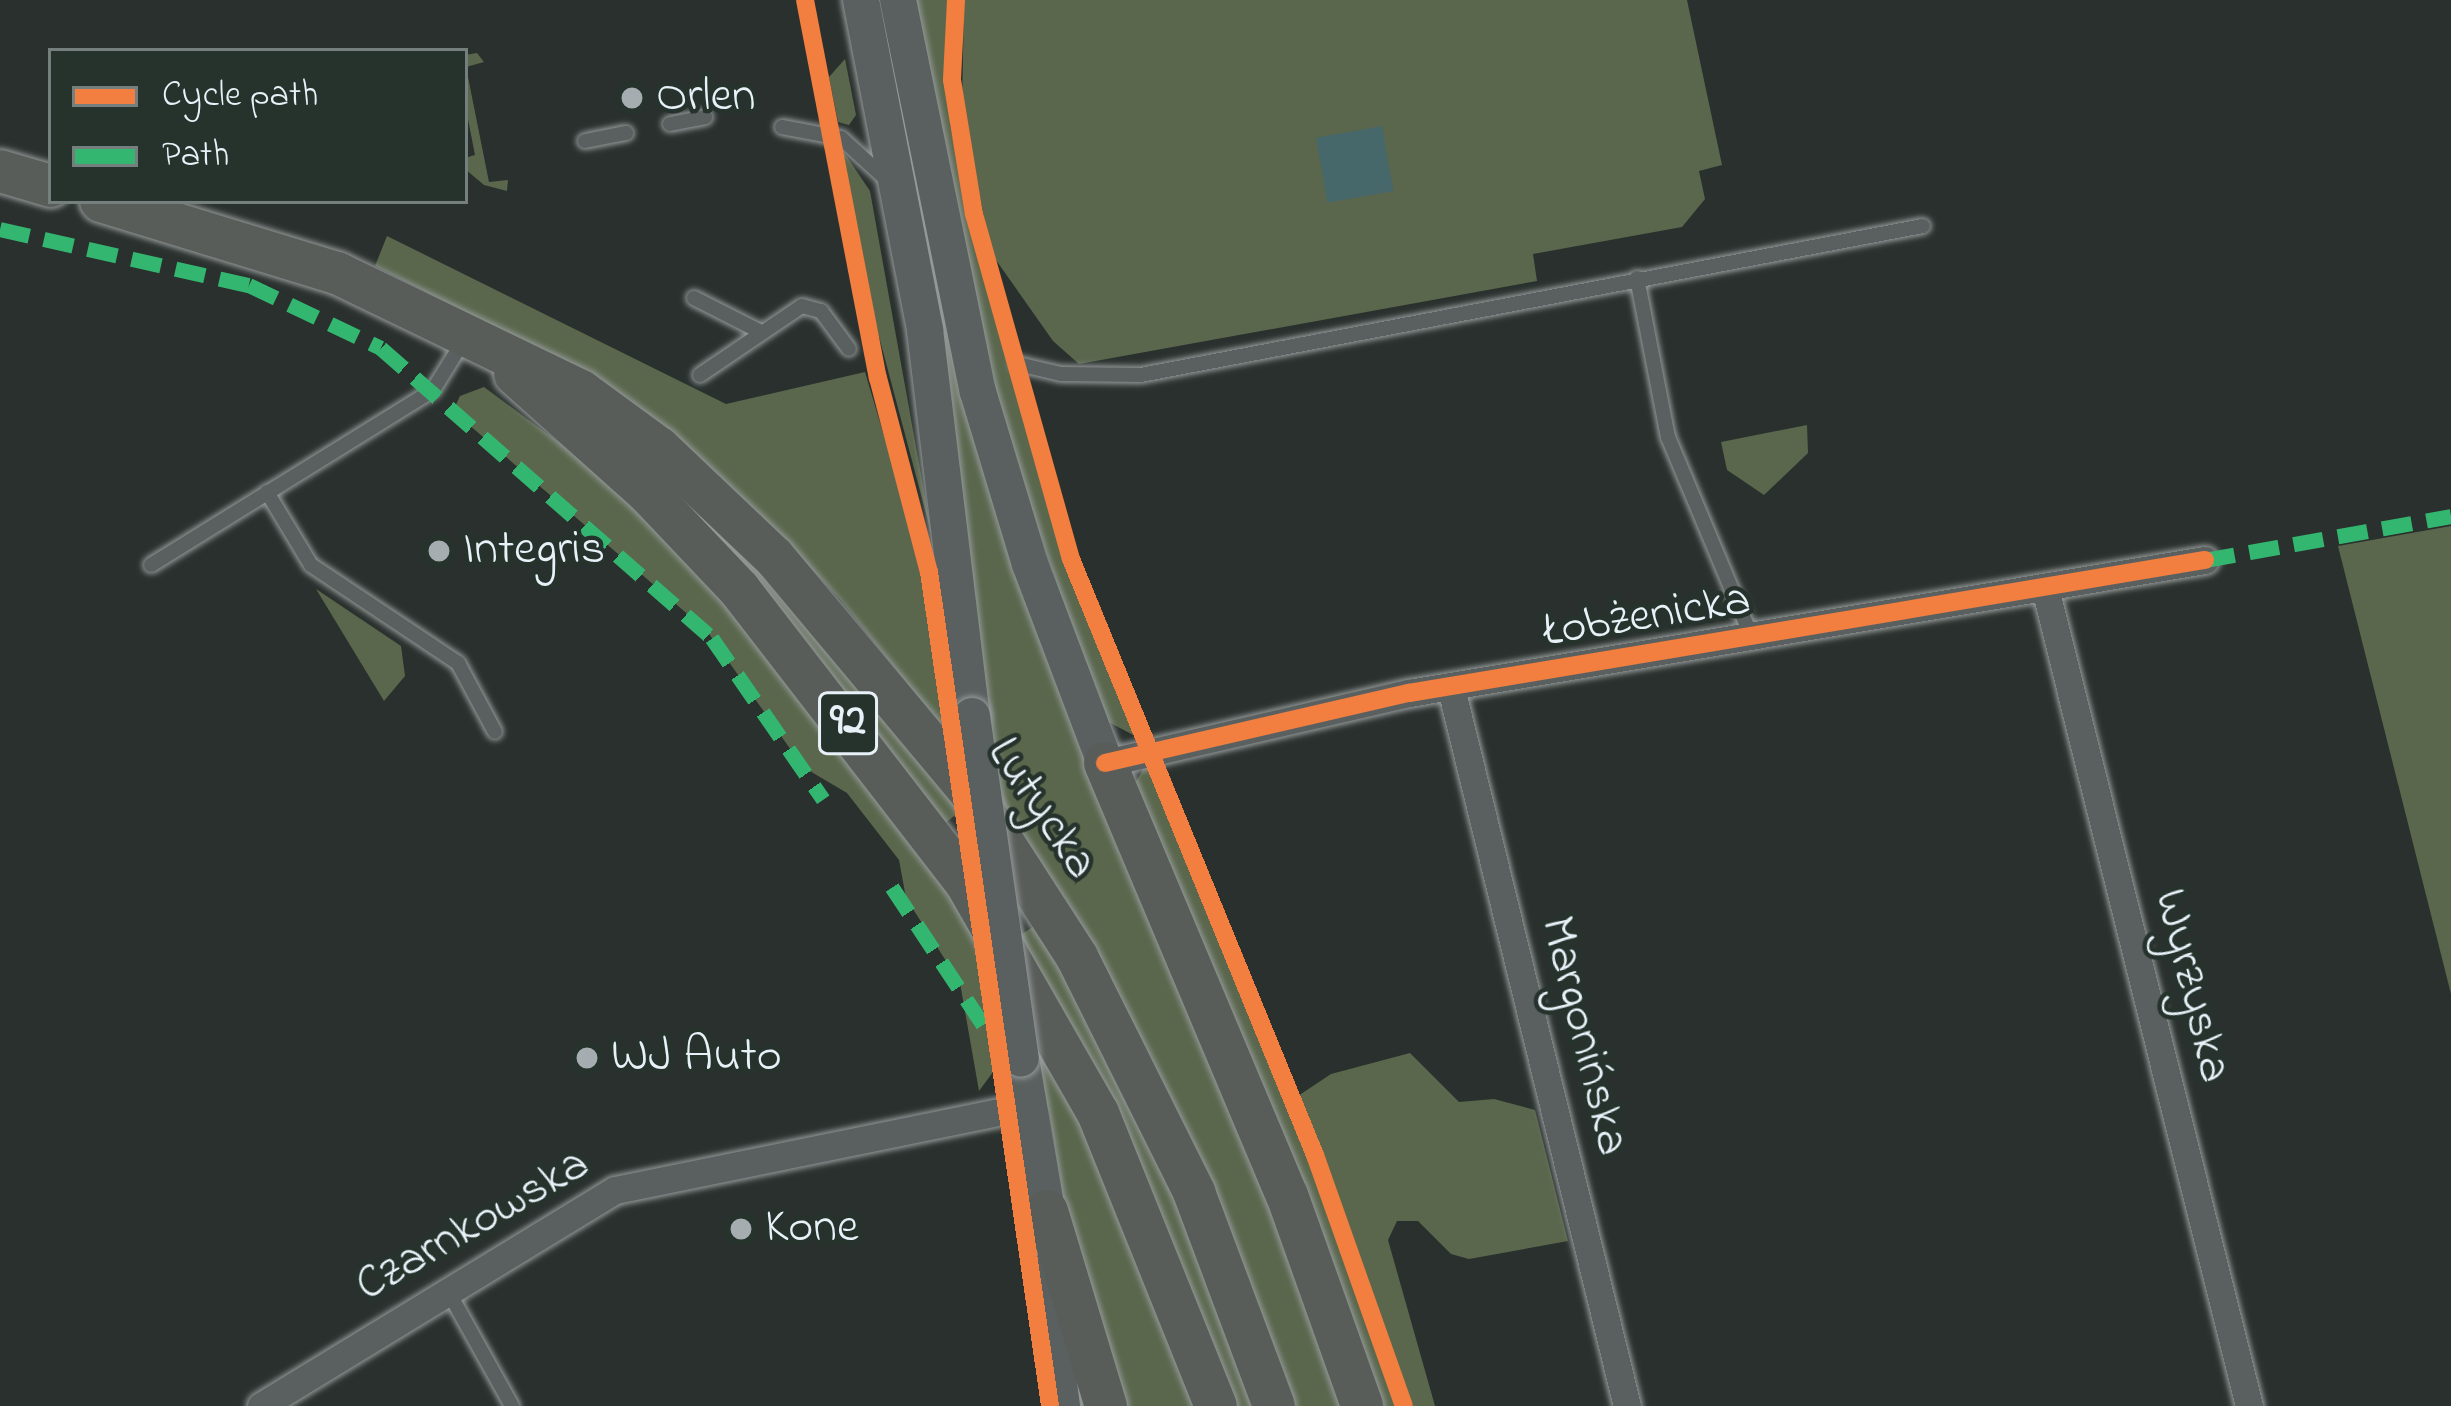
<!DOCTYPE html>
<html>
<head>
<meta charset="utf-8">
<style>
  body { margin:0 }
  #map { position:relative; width:2451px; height:1406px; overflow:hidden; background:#29302d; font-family:"Indie Flower",sans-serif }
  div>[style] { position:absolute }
  .green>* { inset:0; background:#5a674c }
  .water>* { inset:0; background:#47686b; transform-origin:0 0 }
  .roads { filter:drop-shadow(0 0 3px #959a9a) drop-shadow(0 0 3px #959a9a) }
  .service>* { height:14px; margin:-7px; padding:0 7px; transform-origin:7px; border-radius:7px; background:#5a6060 }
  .minor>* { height:27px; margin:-13.5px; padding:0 13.5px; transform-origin:13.5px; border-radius:13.5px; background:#5a6060 }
  .secondary>* { height:36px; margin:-18px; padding:0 18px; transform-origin:18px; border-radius:18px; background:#5a6060 }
  .primary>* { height:42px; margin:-21px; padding:0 21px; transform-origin:21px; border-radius:21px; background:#595d5a }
  .bridges { filter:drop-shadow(0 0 3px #959a9a) drop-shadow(0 0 3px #959a9a) }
  .secondary-bridge>* { height:36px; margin:-18px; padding:0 18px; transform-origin:18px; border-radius:18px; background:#5a6060 }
  .quiet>* { height:15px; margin-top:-7.5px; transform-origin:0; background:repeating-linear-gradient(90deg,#33b770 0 30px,transparent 0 45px) }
  .cycleway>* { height:18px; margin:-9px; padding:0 9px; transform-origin:9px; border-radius:9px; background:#f27e40 }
  .dots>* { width:33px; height:33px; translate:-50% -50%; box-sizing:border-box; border:6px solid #26332d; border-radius:50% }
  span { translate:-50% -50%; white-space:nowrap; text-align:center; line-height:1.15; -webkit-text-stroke:9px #26332d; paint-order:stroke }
  .shield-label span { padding:3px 9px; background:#26332d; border:3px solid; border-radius:9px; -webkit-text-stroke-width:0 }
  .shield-label { font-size:45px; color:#e8f1f8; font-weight:700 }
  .poi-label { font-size:48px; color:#e8f1f8 }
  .left { translate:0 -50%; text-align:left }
  .street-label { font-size:48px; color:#e8f1f8 }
  .legend { position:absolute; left:48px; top:48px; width:420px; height:156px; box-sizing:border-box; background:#26332d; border:3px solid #747f7e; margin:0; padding:15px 21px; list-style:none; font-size:36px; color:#e8f1f8 }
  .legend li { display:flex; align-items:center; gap:24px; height:60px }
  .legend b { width:60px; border:3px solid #747f7e }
</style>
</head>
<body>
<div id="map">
  <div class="green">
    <div style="clip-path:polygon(876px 0,883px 0,1008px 549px,1061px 697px,1245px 1133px,1346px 1406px,1291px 1406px,1177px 1111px,1133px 1022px,949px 736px,839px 598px,805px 562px,503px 331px,375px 266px,387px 236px,726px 404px,865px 372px,918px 550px,936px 669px,990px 740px)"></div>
    <div style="clip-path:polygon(913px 0,947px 0,950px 125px,977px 255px,1062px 553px,1135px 736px,1103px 719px,1005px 431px)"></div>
    <div style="clip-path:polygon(964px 0,1687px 0,1722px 165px,1699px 171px,1705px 199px,1682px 227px,1533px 254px,1537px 281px,1079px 364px,1053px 341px,991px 253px,962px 106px)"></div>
    <div style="clip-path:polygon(477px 53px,484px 62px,466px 67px,489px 182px,508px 180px,507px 191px,484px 185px,465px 169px,465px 158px,475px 155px,465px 104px,465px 55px)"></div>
    <div style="clip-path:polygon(845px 59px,856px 115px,849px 125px,838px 122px,829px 77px)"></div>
    <div style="clip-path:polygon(843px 151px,870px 191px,932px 536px,868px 295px)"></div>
    <div style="clip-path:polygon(484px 387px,595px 469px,712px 584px,919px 843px,1090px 1135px,1198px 1406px,1122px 1406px,1067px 1222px,1049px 1111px,984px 992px,993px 1072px,979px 1091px,960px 983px,906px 898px,899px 860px,847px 793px,803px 767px,707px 631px,453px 411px,460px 396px)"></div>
    <div style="clip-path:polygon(1807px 425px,1808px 453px,1764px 495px,1727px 470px,1721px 442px)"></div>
    <div style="clip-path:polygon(639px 459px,745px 548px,963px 809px,944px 824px)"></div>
    <div style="clip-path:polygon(2451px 526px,2451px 994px,2338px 546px)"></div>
    <div style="clip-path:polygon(316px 589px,401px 646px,405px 676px,384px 701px)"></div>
    <div style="clip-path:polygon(1146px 764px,1319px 1175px,1399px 1406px,1378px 1406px,1134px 785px)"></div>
    <div style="clip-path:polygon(1039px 923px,1133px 1097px,1257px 1406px,1233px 1406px,1073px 1028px,1019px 936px)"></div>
    <div style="clip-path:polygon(1410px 1053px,1459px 1102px,1494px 1099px,1535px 1110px,1568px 1241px,1469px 1259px,1451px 1254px,1418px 1221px,1397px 1221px,1388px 1240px,1435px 1406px,1407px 1406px,1295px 1098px,1331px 1074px)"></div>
  </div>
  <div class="water">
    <div style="left:1382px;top:126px;width:66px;height:67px;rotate:80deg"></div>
  </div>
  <div class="roads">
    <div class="service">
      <div style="left:670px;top:124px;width:36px;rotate:-11deg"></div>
      <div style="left:782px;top:127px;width:60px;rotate:10.6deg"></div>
      <div style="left:841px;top:138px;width:59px;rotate:42.3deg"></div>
      <div style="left:585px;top:141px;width:42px;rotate:-11deg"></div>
      <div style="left:1637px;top:278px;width:162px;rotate:79deg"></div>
      <div style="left:1668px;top:437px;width:215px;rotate:67.3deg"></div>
      <div style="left:694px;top:298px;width:75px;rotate:26.9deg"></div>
      <div style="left:1018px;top:364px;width:44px;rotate:13.1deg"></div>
      <div style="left:1061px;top:374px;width:80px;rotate:0.7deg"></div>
      <div style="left:1141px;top:375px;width:796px;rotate:-10.79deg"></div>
      <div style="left:700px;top:375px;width:123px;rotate:-34.1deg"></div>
      <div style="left:802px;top:306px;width:20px;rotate:15deg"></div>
      <div style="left:821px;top:311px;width:47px;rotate:53.6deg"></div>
      <div style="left:267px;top:492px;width:85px;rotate:58.9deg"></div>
      <div style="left:311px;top:565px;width:177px;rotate:33.7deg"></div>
      <div style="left:458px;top:663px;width:78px;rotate:61.8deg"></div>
      <div style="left:151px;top:565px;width:332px;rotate:-31.8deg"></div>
      <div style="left:433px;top:390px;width:59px;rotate:-58.2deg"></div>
      <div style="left:448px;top:1291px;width:132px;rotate:60.9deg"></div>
    </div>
    <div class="minor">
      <div style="left:2045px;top:588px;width:843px;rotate:76deg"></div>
      <div style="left:1451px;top:688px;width:739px;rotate:76.23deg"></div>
      <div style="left:1105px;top:763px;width:312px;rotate:-13deg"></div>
      <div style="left:1409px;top:693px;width:807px;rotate:-9.49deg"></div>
      <div style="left:1048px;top:1263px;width:144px;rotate:82.8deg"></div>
      <div style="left:261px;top:1406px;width:415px;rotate:-31.4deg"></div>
      <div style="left:615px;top:1190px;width:421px;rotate:-11.5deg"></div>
    </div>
    <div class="secondary">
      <div style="left:861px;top:0;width:336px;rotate:79deg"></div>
      <div style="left:925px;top:330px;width:389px;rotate:83.1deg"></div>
      <div style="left:898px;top:0;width:400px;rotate:78.5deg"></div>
      <div style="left:978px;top:392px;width:180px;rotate:73.2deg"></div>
      <div style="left:1030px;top:564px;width:213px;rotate:69.3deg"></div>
      <div style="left:1021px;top:1059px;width:154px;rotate:80.3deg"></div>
    </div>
    <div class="primary">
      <div style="left:0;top:171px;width:53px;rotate:16.4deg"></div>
      <div style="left:101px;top:201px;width:247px;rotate:17deg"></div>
      <div style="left:337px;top:273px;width:271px;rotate:25.8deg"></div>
      <div style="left:581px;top:391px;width:97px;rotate:36.2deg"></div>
      <div style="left:659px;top:448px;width:158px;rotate:43.5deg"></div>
      <div style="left:774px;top:557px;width:309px;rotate:50.1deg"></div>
      <div style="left:972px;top:794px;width:194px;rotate:57.2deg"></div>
      <div style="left:1077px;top:957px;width:263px;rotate:63.5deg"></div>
      <div style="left:1194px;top:1192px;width:228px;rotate:69.5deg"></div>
      <div style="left:515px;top:374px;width:177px;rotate:41.8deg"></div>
      <div style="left:647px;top:492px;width:134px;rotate:46.5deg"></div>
      <div style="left:739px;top:589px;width:369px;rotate:52.3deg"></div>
      <div style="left:965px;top:881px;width:267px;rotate:60.2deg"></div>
      <div style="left:1098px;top:1113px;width:316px;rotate:68.1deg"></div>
      <div style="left:1105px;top:763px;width:469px;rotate:67.2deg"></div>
      <div style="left:1287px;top:1195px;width:224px;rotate:70.4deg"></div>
      <div style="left:1047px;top:1211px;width:204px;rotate:73.2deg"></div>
    </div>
  </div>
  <div class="bridges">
    <div class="secondary-bridge">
      <div style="left:972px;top:716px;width:346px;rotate:81.9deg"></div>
    </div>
  </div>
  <div class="quiet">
    <div style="left:0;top:229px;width:255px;rotate:12.7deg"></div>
    <div style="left:249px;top:285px;width:146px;rotate:25.5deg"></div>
    <div style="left:381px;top:348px;width:440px;rotate:41.2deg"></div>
    <div style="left:712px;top:638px;width:196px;rotate:55.4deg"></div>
    <div style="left:2205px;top:560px;width:250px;rotate:-10.1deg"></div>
    <div style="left:892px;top:887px;width:178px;rotate:56.5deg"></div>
  </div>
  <div class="cycleway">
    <div style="left:805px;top:0;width:385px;rotate:79.1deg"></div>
    <div style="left:878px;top:378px;width:201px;rotate:75.3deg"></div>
    <div style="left:929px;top:572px;width:843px;rotate:81.74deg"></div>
    <div style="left:956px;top:0;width:80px;rotate:92.9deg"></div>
    <div style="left:952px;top:80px;width:136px;rotate:80.7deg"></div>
    <div style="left:974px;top:214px;width:358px;rotate:74.3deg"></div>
    <div style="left:1071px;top:559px;width:644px;rotate:67.74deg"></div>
    <div style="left:1315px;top:1155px;width:266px;rotate:70.5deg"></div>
    <div style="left:1105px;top:763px;width:312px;rotate:-13deg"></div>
    <div style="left:1409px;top:693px;width:807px;rotate:-9.49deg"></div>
  </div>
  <div class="dots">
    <div style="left:632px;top:98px;background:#a5adb1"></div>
    <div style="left:439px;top:551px;background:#a5adb1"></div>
    <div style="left:587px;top:1058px;background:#a5adb1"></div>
    <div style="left:741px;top:1229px;background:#a5adb1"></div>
  </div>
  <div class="shield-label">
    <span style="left:848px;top:723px">92</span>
  </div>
  <div class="poi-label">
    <span class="left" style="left:656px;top:98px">Orlen</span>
    <span class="left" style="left:463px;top:551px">Integris</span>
    <span class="left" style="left:611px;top:1058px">WJ Auto</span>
    <span class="left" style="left:765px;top:1229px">Kone</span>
  </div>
  <div class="street-label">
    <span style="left:1647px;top:617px;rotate:-9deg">Łobżenicka</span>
    <span style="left:1041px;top:809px;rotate:56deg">Lutycka</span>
    <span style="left:2191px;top:986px;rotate:76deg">Wyrzyska</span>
    <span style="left:1583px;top:1036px;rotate:76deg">Margonińska</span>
    <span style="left:473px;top:1226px;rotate:-30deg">Czarnkowska</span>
  </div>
  <ul class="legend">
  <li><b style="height:15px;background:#f27e40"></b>Cycle path</li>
  <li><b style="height:15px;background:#33b770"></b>Path</li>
  </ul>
</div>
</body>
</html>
